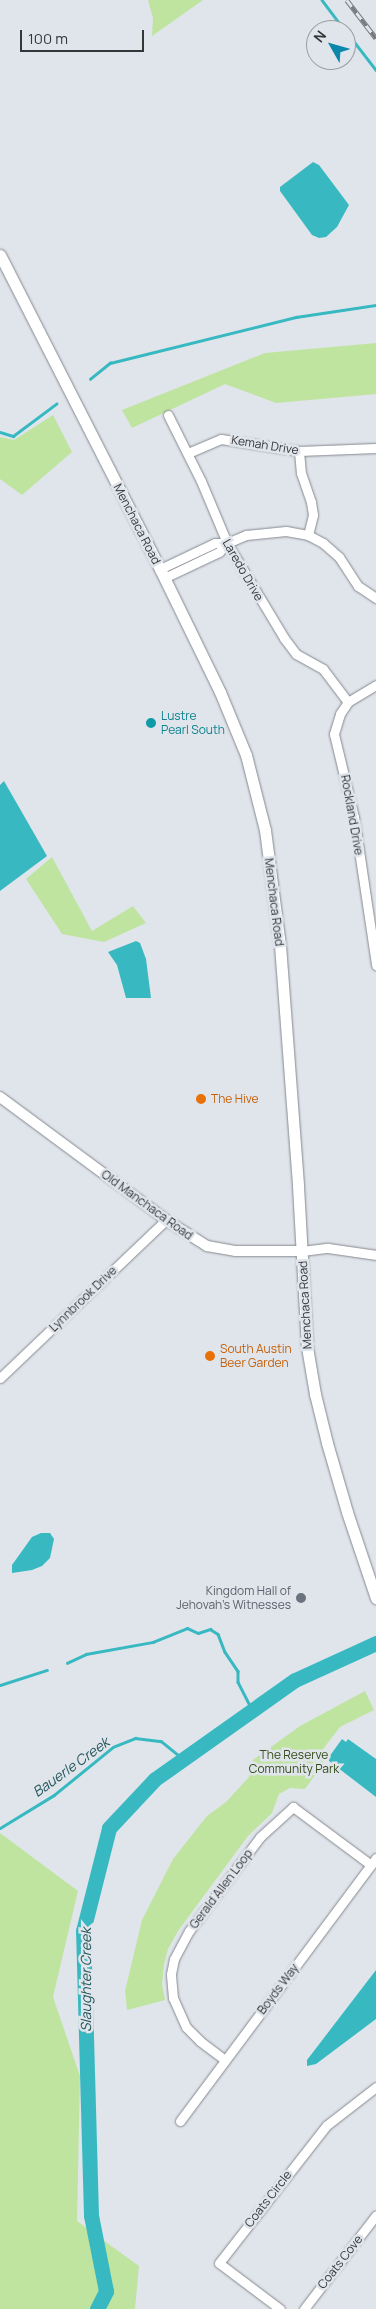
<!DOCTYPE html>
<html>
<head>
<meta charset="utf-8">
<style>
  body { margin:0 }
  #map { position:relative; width:376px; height:2309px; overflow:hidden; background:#e0e5eb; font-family:Manrope,sans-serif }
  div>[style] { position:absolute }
  .green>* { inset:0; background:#bfe4a0 }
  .water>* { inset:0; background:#38b9c1 }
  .stream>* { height:2.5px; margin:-1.25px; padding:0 1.25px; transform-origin:1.25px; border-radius:1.25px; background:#38b9c1 }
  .river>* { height:15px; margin:-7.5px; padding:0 7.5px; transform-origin:7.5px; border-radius:7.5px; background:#38b9c1 }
  .roads { filter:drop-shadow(0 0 1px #85898f) drop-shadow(0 0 1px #85898f) }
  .minor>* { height:9px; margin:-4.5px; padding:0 4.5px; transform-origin:4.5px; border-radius:4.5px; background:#fff }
  .tertiary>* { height:10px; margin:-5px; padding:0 5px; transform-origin:5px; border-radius:5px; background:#fff }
  .secondary>* { height:11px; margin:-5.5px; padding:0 5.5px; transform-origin:5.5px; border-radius:5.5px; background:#fff }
  .rail>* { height:4.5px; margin-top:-2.25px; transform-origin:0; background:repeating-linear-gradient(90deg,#e0e5eb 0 8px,#777a7d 0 16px); box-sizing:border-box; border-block:1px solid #777a7d }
  .dots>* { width:14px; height:14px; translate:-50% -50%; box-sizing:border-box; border:2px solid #e0e5eb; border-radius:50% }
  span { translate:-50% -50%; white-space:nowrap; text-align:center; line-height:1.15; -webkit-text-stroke:5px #e0e5eb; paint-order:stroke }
  .street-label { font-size:12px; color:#343638 }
  .culture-label { font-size:12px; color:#0d838f }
  .left { translate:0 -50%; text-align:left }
  .food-label { font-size:12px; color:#c56008 }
  .worship-label { font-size:12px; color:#5b616d }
  .right { translate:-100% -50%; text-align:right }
  .park-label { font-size:12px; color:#324b17 }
  .water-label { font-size:14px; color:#23575b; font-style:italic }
  .north { position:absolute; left:306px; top:20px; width:50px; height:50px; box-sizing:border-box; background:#e0e5eb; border:1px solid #9b9fa3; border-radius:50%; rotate:308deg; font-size:14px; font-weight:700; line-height:20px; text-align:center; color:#343638 }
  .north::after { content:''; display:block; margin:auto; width:18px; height:22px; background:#0b87ab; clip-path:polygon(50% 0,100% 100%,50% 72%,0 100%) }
  .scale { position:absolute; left:20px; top:30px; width:124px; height:22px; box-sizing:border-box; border:2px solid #343638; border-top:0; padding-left:6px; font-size:15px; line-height:18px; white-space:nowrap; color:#343638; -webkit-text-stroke:4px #e0e5eb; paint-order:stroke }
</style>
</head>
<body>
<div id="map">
  <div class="green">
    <div style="clip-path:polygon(148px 0,203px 0,152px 36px,153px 18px)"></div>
    <div style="clip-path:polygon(376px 343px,376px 394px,276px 403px,225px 384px,132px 428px,122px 410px,265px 353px)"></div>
    <div style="clip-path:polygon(53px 415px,72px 452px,22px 495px,0 479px,0 437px,14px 440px)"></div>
    <div style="clip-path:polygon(52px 857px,92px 931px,133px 906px,146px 923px,104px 942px,62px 934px,26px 879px)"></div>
    <div style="clip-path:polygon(365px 1691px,374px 1710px,340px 1727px,323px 1749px,323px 1764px,305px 1789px,290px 1788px,279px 1794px,272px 1813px,248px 1836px,178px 1931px,168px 1949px,164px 1965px,162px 1984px,165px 2000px,127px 2010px,125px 1991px,142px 1920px,173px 1859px,207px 1816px,226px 1802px,249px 1777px,253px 1760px,300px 1726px)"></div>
    <div style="clip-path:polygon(0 1833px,78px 1891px,53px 1997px,80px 2076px,77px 2221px,139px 2266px,135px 2309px,0 2309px)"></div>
  </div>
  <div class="water">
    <div style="clip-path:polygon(313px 162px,319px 165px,349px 205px,337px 227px,326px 237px,319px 238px,312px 235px,280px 191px,280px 187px)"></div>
    <div style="clip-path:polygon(4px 781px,47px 856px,0 891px,0 785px)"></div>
    <div style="clip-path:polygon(136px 941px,140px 943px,146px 959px,151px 998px,126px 998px,117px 965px,108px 952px)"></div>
    <div style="clip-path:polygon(41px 1533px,50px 1533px,54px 1539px,50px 1558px,42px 1566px,32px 1570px,12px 1573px,12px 1565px,32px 1537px)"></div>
    <div style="clip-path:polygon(342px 1739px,346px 1742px,348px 1739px,376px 1759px,376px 1797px,329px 1761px,329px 1757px)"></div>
    <div style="clip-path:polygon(376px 1970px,376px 2019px,316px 2064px,307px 2066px,307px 2060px)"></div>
  </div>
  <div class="stream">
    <div style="left:322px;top:0;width:38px;rotate:53deg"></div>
    <div style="left:346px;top:31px;width:49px;rotate:52.4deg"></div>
    <div style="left:90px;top:379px;width:26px;rotate:-39deg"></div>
    <div style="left:110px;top:363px;width:192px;rotate:-13.9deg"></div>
    <div style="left:296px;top:317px;width:81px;rotate:-8.5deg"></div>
    <div style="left:0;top:432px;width:14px;rotate:17deg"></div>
    <div style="left:13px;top:436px;width:54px;rotate:-36.7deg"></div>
    <div style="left:67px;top:1663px;width:21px;rotate:-25deg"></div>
    <div style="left:86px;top:1654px;width:68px;rotate:-10.2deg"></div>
    <div style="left:153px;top:1642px;width:37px;rotate:-22deg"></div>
    <div style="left:187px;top:1628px;width:12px;rotate:24deg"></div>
    <div style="left:198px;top:1633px;width:13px;rotate:-18deg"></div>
    <div style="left:210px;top:1629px;width:9px;rotate:32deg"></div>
    <div style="left:218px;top:1634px;width:19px;rotate:69deg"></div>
    <div style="left:225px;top:1652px;width:23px;rotate:56deg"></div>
    <div style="left:238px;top:1671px;width:11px;rotate:90deg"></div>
    <div style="left:238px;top:1682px;width:31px;rotate:63deg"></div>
    <div style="left:0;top:1685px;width:49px;rotate:-17.7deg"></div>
    <div style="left:0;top:1828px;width:63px;rotate:-31.4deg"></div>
    <div style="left:54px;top:1795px;width:76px;rotate:-39.1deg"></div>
    <div style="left:113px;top:1747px;width:24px;rotate:-22deg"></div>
    <div style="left:135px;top:1738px;width:26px;rotate:7deg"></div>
    <div style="left:161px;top:1741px;width:28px;rotate:39deg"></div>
  </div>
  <div class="river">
    <div style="left:97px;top:2309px;width:20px;rotate:-63deg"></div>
    <div style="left:106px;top:2291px;width:77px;rotate:-101.2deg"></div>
    <div style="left:91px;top:2215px;width:284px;rotate:-91.6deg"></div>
    <div style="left:83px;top:1931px;width:106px;rotate:-75.8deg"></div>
    <div style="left:109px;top:1828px;width:67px;rotate:-46.8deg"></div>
    <div style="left:155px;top:1779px;width:171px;rotate:-35.3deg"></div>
    <div style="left:295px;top:1680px;width:89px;rotate:-24.6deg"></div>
  </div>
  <div class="roads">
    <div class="minor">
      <div style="left:168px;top:415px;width:74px;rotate:63.4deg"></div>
      <div style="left:201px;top:481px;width:67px;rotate:67.2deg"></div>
      <div style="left:227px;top:543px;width:111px;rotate:59deg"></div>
      <div style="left:284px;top:638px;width:20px;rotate:53deg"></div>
      <div style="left:296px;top:654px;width:31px;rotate:29deg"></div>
      <div style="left:323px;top:669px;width:41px;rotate:52.9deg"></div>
      <div style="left:299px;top:451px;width:22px;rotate:85deg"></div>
      <div style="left:301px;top:473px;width:31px;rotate:71deg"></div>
      <div style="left:311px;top:502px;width:13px;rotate:81deg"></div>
      <div style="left:313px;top:515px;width:21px;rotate:104deg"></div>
      <div style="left:188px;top:453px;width:36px;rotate:-23deg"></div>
      <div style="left:221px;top:439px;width:79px;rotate:8.7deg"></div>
      <div style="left:299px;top:451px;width:77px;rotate:-2.2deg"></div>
      <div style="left:160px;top:569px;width:61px;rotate:-25.3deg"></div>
      <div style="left:215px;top:543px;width:12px"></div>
      <div style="left:164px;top:578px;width:61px;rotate:-25.3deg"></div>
      <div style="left:219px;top:552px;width:12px;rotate:-48deg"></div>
      <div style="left:227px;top:543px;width:21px;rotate:-23deg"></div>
      <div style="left:246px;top:535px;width:40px;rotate:-5.7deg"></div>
      <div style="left:286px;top:531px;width:22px;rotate:10deg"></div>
      <div style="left:308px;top:535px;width:17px;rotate:28deg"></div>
      <div style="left:323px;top:543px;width:21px;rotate:41deg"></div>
      <div style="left:339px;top:557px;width:35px;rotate:57deg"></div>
      <div style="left:358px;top:586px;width:22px;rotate:34deg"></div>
      <div style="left:376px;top:685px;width:33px;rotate:149deg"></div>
      <div style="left:348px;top:702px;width:14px;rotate:124deg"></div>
      <div style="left:340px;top:714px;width:21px;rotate:107deg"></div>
      <div style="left:334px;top:734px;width:85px;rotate:76.5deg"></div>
      <div style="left:354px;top:817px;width:150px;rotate:81.5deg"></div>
      <div style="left:302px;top:1251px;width:26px;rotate:-7deg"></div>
      <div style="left:328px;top:1248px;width:49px;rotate:8.3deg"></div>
      <div style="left:0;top:1378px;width:229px;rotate:-43.6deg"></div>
      <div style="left:225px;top:2060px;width:31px;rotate:-143deg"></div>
      <div style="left:200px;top:2041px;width:20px;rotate:-135deg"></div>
      <div style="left:186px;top:2027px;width:32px;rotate:-114deg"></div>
      <div style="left:173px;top:1998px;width:24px;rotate:-95deg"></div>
      <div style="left:171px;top:1974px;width:15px;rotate:-79deg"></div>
      <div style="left:174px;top:1959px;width:32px;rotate:-62deg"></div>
      <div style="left:189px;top:1931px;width:118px;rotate:-52.9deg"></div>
      <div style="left:260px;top:1837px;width:45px;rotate:-42.3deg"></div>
      <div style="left:293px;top:1807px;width:97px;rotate:36.6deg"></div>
      <div style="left:180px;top:2121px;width:328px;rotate:-53.3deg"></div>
      <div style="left:280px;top:2309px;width:76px;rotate:-143deg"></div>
      <div style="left:219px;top:2263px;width:175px;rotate:-52deg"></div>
      <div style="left:327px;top:2125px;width:62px;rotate:-37.8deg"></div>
      <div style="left:304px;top:2309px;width:118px;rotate:-52.5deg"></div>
    </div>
    <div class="tertiary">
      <div style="left:0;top:1097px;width:207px;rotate:36.5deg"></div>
      <div style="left:166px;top:1220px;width:49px;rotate:32.4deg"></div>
      <div style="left:207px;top:1246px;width:28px;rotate:10deg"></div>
      <div style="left:235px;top:1251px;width:67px"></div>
    </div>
    <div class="secondary">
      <div style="left:0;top:255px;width:352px;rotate:63deg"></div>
      <div style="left:160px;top:569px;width:137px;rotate:64deg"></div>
      <div style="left:220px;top:692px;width:68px;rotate:67.6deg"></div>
      <div style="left:246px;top:755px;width:77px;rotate:75.8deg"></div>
      <div style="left:265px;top:830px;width:116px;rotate:82.6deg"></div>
      <div style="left:280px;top:945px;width:242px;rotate:85.7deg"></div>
      <div style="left:298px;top:1186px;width:161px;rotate:86.8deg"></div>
      <div style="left:307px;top:1347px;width:48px;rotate:80.3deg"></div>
      <div style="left:315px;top:1394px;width:50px;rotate:76.2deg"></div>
      <div style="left:327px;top:1443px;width:72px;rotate:73.8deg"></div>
      <div style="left:347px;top:1512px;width:91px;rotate:71.4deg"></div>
    </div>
  </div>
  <div class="rail">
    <div style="left:347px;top:0;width:48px;rotate:52.7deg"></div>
  </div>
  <div class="dots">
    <div style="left:151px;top:723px;background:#0f9aa8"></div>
    <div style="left:201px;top:1099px;background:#e8710a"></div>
    <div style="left:210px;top:1356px;background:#e8710a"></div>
    <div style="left:301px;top:1598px;background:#6b7280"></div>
  </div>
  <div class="street-label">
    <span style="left:265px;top:445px;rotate:9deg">Kemah Drive</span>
    <span style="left:137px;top:524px;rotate:63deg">Menchaca Road</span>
    <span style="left:243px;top:570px;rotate:60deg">Laredo Drive</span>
    <span style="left:352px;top:815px;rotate:80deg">Rockland Drive</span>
    <span style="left:274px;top:902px;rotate:83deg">Menchaca Road</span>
    <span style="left:147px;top:1205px;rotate:36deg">Old Manchaca Road</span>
    <span style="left:83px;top:1299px;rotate:-44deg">Lynnbrook Drive</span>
    <span style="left:305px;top:1305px;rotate:-93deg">Menchaca Road</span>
    <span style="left:221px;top:1889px;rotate:-53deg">Gerald Allen Loop</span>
    <span style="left:278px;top:1989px;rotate:-53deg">Boyds Way</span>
    <span style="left:268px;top:2199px;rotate:-52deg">Coats Circle</span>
    <span style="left:340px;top:2262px;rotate:-52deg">Coats Cove</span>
  </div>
  <div class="culture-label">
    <span class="left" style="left:161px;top:723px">Lustre<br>Pearl South</span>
  </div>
  <div class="food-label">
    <span class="left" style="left:211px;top:1099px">The Hive</span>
    <span class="left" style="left:220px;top:1356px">South Austin<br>Beer Garden</span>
  </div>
  <div class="worship-label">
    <span class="right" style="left:291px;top:1598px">Kingdom Hall of<br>Jehovah's Witnesses</span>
  </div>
  <div class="park-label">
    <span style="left:294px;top:1762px">The Reserve<br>Community Park</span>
  </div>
  <div class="water-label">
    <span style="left:71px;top:1767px;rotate:-36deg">Bauerle Creek</span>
    <span style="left:86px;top:1980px;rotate:-90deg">Slaughter Creek</span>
  </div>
  <div class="north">N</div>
  <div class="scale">100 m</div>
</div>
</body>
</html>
